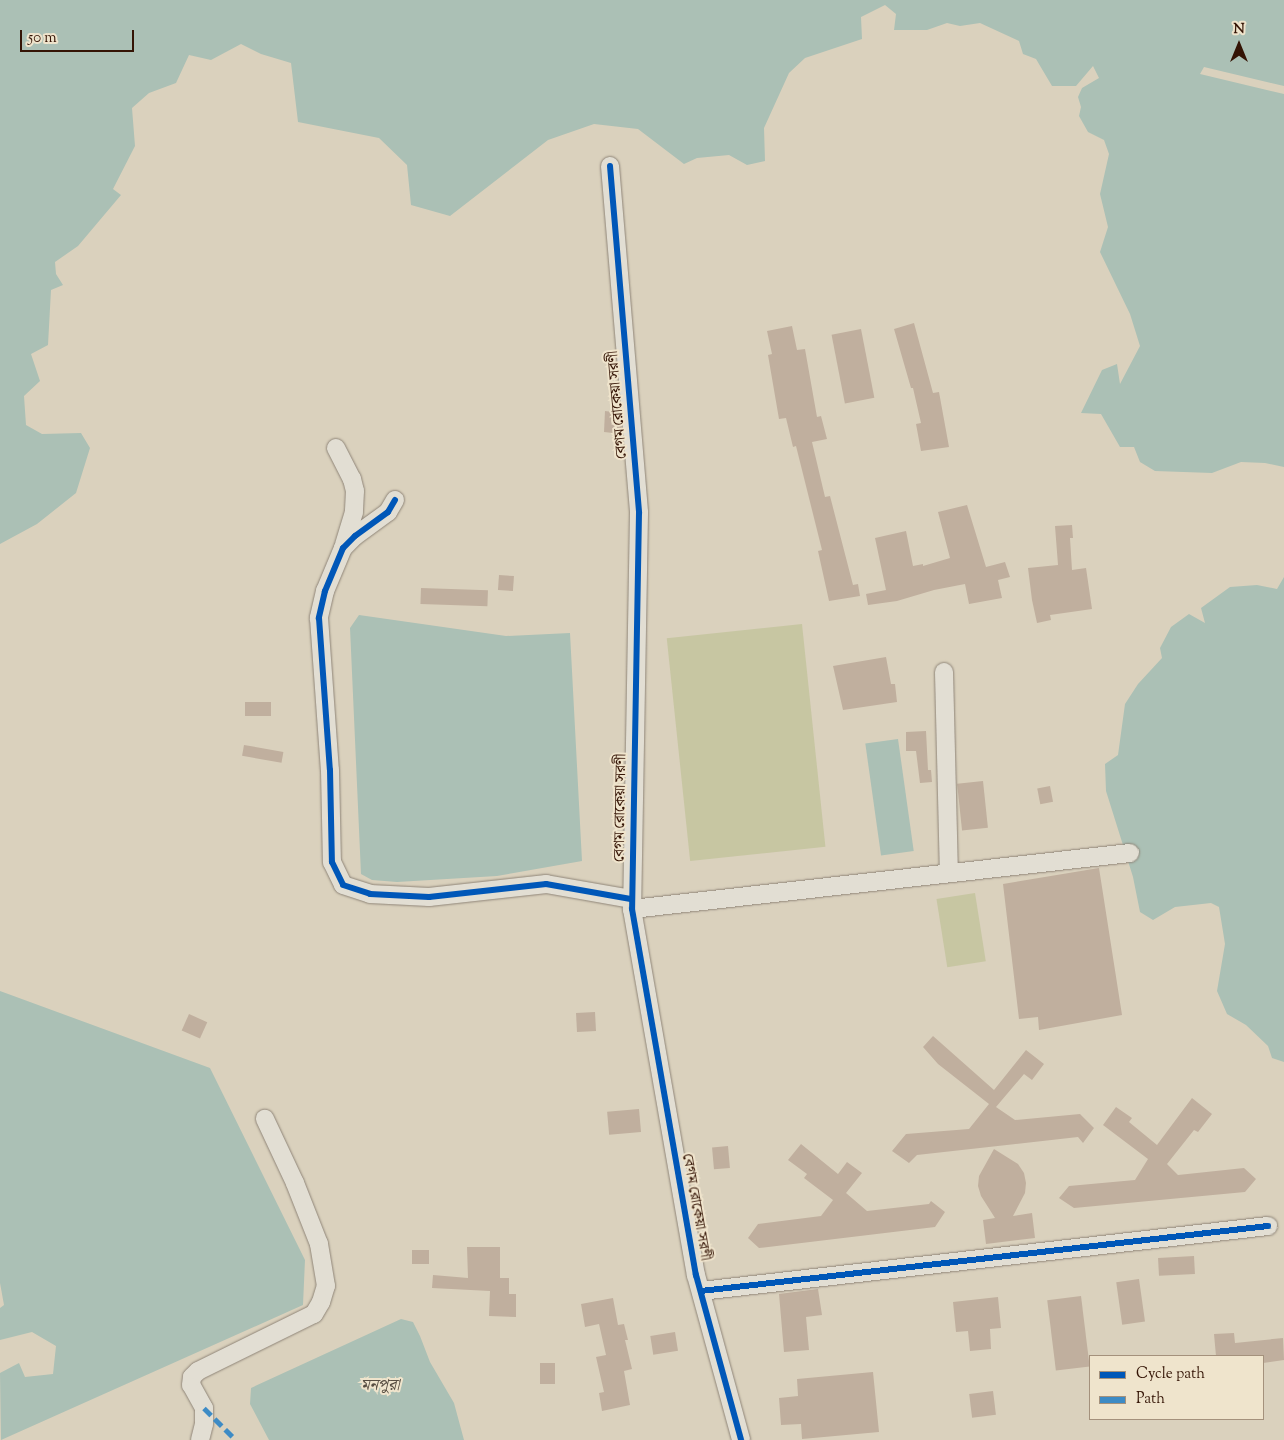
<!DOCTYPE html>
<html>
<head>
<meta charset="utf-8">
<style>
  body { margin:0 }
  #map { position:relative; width:1284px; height:1440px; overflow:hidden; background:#dad1bd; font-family:"Sorts Mill Goudy","Noto Serif Bengali",serif }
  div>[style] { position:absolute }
  .green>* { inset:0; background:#c7c6a2; transform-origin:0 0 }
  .water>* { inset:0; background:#abc0b5; transform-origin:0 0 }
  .building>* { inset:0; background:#c0af9e; transform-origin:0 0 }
  .roads { filter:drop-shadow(0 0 1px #8f8578) drop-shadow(0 0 1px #8f8578) }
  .minor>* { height:18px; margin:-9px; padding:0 9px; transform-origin:9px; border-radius:9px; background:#e2ded3 }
  .quiet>* { height:5px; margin-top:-2.5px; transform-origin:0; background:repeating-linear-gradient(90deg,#3d8bc5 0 10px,transparent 0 15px) }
  .cycleway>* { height:6px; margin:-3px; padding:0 3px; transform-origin:3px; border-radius:3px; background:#0057b8 }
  span { translate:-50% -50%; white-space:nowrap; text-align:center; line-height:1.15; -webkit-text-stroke:4px #efe4cc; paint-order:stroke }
  .street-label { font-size:15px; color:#341405 }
  .water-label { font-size:16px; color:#574d41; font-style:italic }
  .legend { position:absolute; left:1089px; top:1355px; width:175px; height:65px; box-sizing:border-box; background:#efe4cc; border:1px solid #a4917c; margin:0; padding:6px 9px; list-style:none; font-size:15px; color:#341405 }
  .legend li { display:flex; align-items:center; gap:10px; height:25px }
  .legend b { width:25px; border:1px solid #a4917c }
  .north { position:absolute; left:1214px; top:20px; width:50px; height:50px; -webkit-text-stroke:4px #efe4cc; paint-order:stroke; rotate:0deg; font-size:14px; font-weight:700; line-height:20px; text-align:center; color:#341405 }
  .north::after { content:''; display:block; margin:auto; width:18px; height:22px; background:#341405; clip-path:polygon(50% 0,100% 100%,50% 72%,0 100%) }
  .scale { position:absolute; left:20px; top:30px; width:114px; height:22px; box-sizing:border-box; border:2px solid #341405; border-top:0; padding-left:6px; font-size:15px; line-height:18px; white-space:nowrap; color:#341405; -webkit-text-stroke:4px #efe4cc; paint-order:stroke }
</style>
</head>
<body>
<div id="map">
  <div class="green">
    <div style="left:802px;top:624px;width:224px;height:136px;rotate:84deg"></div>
    <div style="left:975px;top:893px;width:69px;height:39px;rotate:81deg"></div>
  </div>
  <div class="water">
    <div style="clip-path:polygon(0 0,1284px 0,1284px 86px,1204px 67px,1200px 74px,1284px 94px,1284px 467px,1265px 463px,1241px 462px,1212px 473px,1155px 471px,1140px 462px,1134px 447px,1120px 447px,1101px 414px,1081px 413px,1102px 370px,1117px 364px,1120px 384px,1140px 346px,1130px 314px,1100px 252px,1108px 227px,1100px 194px,1109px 154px,1104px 140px,1088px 132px,1079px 116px,1081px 107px,1078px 97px,1082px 88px,1099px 78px,1093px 66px,1076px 86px,1052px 86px,1036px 59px,1023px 54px,1019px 41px,980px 23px,960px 26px,947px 23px,927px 30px,894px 30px,896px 14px,885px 5px,861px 17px,862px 39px,805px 58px,789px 73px,764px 128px,765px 161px,747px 165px,729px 155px,697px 158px,684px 164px,638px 129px,594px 124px,548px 140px,450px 216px,411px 205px,407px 165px,379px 138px,298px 122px,291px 63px,261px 54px,241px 44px,211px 60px,189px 55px,176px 83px,149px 93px,132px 108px,135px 146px,113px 189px,121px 195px,78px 246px,55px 262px,56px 274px,63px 285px,51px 290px,48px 345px,31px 354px,40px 381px,24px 396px,26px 425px,42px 434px,81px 433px,90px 448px,76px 493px,37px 524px,0 544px)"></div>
    <div style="clip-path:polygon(1284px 558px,1284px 1062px,1272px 1058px,1268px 1046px,1246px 1025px,1227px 1014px,1217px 991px,1225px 944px,1219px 907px,1211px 903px,1175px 907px,1153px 920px,1140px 912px,1133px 877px,1106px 791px,1105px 764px,1118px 755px,1125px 704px,1138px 684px,1162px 658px,1160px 648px,1171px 627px,1189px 614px,1205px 623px,1201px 608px,1230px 587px,1257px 585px,1277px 589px,1284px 577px)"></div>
    <div style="clip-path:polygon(359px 615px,506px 636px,570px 633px,582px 861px,497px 876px,397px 882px,372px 880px,361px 874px,350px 628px)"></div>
    <div style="left:898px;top:739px;width:113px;height:33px;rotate:82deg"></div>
    <div style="clip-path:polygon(0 991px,210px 1068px,305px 1260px,303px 1305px,1px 1440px,0 1373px,19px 1363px,25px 1377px,53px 1374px,56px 1346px,32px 1332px,0 1340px,0 1308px,4px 1305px,0 1283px)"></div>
    <div style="clip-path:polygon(401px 1319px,413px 1322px,420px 1336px,430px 1362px,454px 1403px,464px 1440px,269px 1440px,250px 1404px,251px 1388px)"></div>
  </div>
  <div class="building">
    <div style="clip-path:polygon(914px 323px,933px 393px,939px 392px,949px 447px,921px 451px,916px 424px,921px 423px,913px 388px,911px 388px,894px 329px)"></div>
    <div style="clip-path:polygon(792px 326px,797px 350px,805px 349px,817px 417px,821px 416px,827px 439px,812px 442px,825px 497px,830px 496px,853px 585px,858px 584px,860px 596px,829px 601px,818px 551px,822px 550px,796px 446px,793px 447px,786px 418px,779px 419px,768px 355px,772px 354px,767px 331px)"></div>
    <div style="left:861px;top:329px;width:70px;height:30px;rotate:79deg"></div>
    <div style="clip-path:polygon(605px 411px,620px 413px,622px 434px,604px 432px)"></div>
    <div style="clip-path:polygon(967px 505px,986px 567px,1005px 562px,1010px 577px,998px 580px,1002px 598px,969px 604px,965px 584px,934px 590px,897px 601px,868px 605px,866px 594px,886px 590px,875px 538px,906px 531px,913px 566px,923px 564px,923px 566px,950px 558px,938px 512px)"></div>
    <div style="clip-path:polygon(1072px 525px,1073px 538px,1070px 538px,1072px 570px,1086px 568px,1092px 609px,1050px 615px,1051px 620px,1037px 623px,1032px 600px,1028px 568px,1058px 565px,1055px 526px)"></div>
    <div style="left:499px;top:575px;width:15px;height:15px;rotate:4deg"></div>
    <div style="left:421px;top:588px;width:67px;height:16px;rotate:2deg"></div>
    <div style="clip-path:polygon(886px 657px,891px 684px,895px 684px,897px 702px,843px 710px,833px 666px)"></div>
    <div style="left:245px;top:702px;width:26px;height:14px"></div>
    <div style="clip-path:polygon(926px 731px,928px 770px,931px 770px,932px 782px,920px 783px,916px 751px,906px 751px,906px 732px)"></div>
    <div style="left:244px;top:745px;width:40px;height:11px;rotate:10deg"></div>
    <div style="left:983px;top:781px;width:47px;height:26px;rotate:84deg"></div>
    <div style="left:1050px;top:786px;width:16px;height:13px;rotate:79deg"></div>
    <div style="clip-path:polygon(1099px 868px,1122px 1015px,1039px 1030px,1038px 1017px,1019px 1019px,1003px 884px)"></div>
    <div style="left:595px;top:1012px;width:19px;height:19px;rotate:87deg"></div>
    <div style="left:189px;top:1014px;width:20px;height:18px;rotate:24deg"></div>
    <div style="clip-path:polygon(933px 1036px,994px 1090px,1026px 1050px,1044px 1064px,1032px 1080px,1024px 1074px,996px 1107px,1015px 1120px,1080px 1114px,1094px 1128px,1083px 1143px,1078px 1137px,917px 1155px,909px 1163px,892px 1151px,906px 1134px,969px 1129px,989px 1104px,938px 1064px,923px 1047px)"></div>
    <div style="clip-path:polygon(1192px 1098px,1212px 1114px,1198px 1132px,1194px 1130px,1167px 1164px,1178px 1175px,1244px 1168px,1256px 1179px,1245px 1192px,1074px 1208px,1059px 1198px,1069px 1186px,1135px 1180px,1148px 1159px,1103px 1125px,1116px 1107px,1132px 1118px,1129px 1122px,1157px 1145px)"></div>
    <div style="left:639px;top:1109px;width:23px;height:32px;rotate:85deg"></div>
    <div style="clip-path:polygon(801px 1144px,838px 1174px,847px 1162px,862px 1173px,846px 1193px,867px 1211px,929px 1204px,931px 1201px,945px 1212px,935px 1227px,759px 1248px,748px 1238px,758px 1224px,821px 1216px,833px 1200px,804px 1178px,807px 1174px,788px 1160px)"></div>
    <div style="left:728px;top:1146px;width:22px;height:16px;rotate:85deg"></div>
    <div style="clip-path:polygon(994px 1149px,1018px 1164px,1024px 1173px,1026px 1183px,1025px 1193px,1013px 1216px,1032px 1213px,1035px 1238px,986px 1244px,983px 1220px,995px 1218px,981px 1196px,978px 1186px,979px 1176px)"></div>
    <div style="clip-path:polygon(467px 1247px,500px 1247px,500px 1278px,509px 1278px,509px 1294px,516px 1294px,516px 1317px,489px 1316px,490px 1291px,432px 1288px,433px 1275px,468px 1278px)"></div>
    <div style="left:412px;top:1250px;width:17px;height:14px"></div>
    <div style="left:1194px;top:1256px;width:18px;height:36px;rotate:87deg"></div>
    <div style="left:1139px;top:1279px;width:43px;height:23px;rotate:82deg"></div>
    <div style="clip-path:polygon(818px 1289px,822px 1315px,806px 1317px,809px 1350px,784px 1352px,779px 1294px)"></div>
    <div style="left:1081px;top:1296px;width:71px;height:34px;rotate:83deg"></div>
    <div style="clip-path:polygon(998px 1297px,1001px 1328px,990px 1329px,991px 1349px,970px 1351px,968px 1331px,956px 1332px,953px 1302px)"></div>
    <div style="clip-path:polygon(613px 1298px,618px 1325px,624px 1324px,628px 1340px,625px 1340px,632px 1369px,624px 1371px,630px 1405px,602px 1411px,599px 1393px,604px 1392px,596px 1357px,606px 1355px,599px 1324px,585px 1327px,581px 1304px)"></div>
    <div style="left:675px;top:1332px;width:19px;height:25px;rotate:81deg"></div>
    <div style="clip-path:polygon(1234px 1333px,1235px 1343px,1283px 1338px,1284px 1360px,1263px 1363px,1263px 1356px,1216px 1356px,1214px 1334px)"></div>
    <div style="left:555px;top:1363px;width:21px;height:15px;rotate:90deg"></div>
    <div style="clip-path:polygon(873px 1372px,879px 1432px,802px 1439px,801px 1424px,781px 1425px,779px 1398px,798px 1396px,797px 1379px)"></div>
    <div style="left:993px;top:1391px;width:24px;height:24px;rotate:83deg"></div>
  </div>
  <div class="roads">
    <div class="minor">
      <div style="left:610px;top:166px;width:348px;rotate:85.2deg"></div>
      <div style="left:639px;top:513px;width:396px;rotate:91deg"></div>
      <div style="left:632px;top:909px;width:372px;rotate:80.1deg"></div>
      <div style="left:696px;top:1275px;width:171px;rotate:74.7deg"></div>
      <div style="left:336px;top:448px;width:35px;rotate:63deg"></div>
      <div style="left:352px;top:479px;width:12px;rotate:76deg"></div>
      <div style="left:355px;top:491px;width:21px;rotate:93deg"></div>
      <div style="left:354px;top:512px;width:34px;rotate:107deg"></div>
      <div style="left:395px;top:500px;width:14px;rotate:120deg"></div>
      <div style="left:388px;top:512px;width:41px;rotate:144deg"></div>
      <div style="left:355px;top:536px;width:17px;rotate:135deg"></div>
      <div style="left:343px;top:548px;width:47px;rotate:112.7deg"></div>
      <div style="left:325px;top:591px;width:28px;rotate:103deg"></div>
      <div style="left:319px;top:618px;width:152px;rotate:85.9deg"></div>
      <div style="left:330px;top:770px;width:92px;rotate:88.8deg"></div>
      <div style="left:332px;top:862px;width:25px;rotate:64deg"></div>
      <div style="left:343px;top:885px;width:28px;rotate:18deg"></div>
      <div style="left:370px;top:894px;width:59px;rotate:2.9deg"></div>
      <div style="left:429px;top:897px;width:118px;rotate:-6.3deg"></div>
      <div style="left:546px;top:884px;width:86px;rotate:10deg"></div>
      <div style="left:944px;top:672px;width:201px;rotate:88.6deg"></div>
      <div style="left:632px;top:909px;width:501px;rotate:-6.42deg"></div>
      <div style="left:701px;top:1291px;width:571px;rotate:-6.54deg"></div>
      <div style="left:200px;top:1440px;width:16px;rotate:-76deg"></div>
      <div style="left:204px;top:1424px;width:16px;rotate:-90deg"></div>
      <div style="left:204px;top:1408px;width:26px;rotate:-119deg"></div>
      <div style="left:191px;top:1385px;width:8px;rotate:-83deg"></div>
      <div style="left:192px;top:1377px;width:8px;rotate:-45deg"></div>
      <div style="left:198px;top:1371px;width:129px;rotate:-26.2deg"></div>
      <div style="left:314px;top:1314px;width:14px;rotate:-60deg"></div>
      <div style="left:321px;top:1302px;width:17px;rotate:-73deg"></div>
      <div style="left:326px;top:1286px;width:43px;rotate:-99.5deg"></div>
      <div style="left:319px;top:1244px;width:66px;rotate:-111.5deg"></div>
      <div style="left:295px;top:1183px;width:71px;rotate:-115.1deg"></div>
    </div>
  </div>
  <div class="quiet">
    <div style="left:204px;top:1408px;width:45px;rotate:45deg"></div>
  </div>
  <div class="cycleway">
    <div style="left:610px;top:166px;width:348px;rotate:85.2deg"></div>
    <div style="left:639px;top:513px;width:396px;rotate:91deg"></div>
    <div style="left:632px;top:909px;width:372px;rotate:80.1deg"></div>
    <div style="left:696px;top:1275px;width:171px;rotate:74.7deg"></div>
    <div style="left:395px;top:500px;width:14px;rotate:120deg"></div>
    <div style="left:388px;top:512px;width:41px;rotate:144deg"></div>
    <div style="left:355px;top:536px;width:17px;rotate:135deg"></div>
    <div style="left:343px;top:548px;width:47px;rotate:112.7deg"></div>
    <div style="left:325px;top:591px;width:28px;rotate:103deg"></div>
    <div style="left:319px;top:618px;width:152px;rotate:85.9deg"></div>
    <div style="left:330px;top:770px;width:92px;rotate:88.8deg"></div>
    <div style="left:332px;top:862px;width:25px;rotate:64deg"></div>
    <div style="left:343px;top:885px;width:28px;rotate:18deg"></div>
    <div style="left:370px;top:894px;width:59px;rotate:2.9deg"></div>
    <div style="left:429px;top:897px;width:118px;rotate:-6.3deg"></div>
    <div style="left:546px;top:884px;width:86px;rotate:10deg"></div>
    <div style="left:701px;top:1291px;width:571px;rotate:-6.54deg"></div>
  </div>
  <div class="street-label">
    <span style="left:618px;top:405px;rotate:-95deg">বেগম রোকেয়া সরণী</span>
    <span style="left:621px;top:808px;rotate:-89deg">বেগম রোকেয়া সরণী</span>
    <span style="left:696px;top:1207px;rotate:80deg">বেগম রোকেয়া সরণী</span>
  </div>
  <div class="water-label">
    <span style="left:380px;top:1387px">মনপুরা</span>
  </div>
  <ul class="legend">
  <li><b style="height:6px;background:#0057b8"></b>Cycle path</li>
  <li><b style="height:6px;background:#3d8bc5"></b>Path</li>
  </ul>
  <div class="north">N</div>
  <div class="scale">50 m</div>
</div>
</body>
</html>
